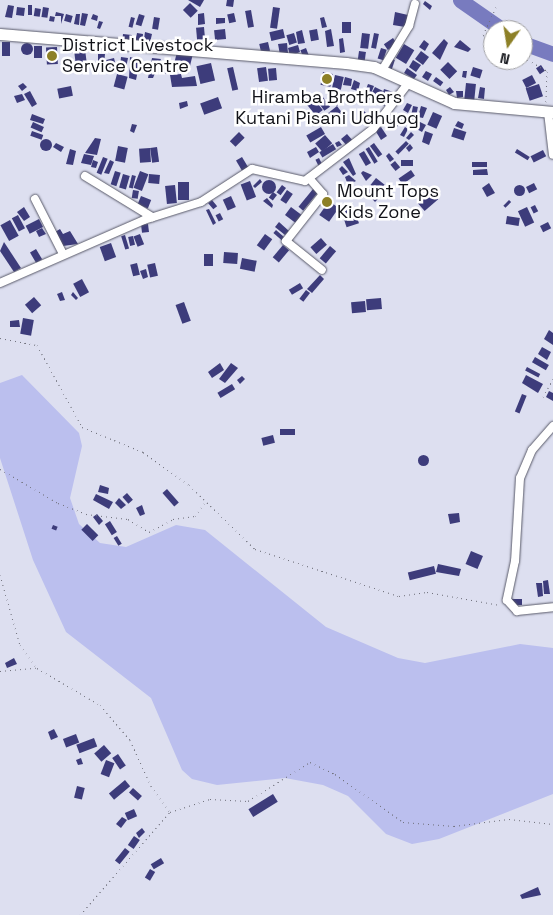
<!DOCTYPE html>
<html>
<head>
<meta charset="utf-8">
<style>
  body { margin:0 }
  #map { position:relative; width:553px; height:915px; overflow:hidden; background:#dddff0; font-family:"Space Grotesk",sans-serif }
  div>[style] { position:absolute }
  .green>* { inset:0; background:#bbbfee }
  .river>* { height:15px; margin:-7.5px; padding:0 7.5px; transform-origin:7.5px; border-radius:7.5px; background:#787bbf }
  .building>* { inset:0; background:#3d3c7b; transform-origin:0 0 }
  .round { border-radius:50% }
  .path>* { height:1px; margin-top:-0.5px; transform-origin:0; background:repeating-linear-gradient(90deg,#6f707b 0 1px,transparent 0 5px) }
  .roads { filter:drop-shadow(0 0 1px #595a69) drop-shadow(0 0 1px #595a69) }
  .minor>* { height:8px; margin:-4px; padding:0 4px; transform-origin:4px; border-radius:4px; background:#fff }
  .primary>* { height:11px; margin:-5.5px; padding:0 5.5px; transform-origin:5.5px; border-radius:5.5px; background:#fff }
  .dots>* { width:14px; height:14px; translate:-50% -50%; box-sizing:border-box; border:2px solid #fff; border-radius:50% }
  span { translate:-50% -50%; white-space:nowrap; text-align:center; line-height:1.15; -webkit-text-stroke:5px #fff; paint-order:stroke }
  .poi-label { font-size:18px; color:#111218 }
  .left { translate:0 -50%; text-align:left }
  .north { position:absolute; left:483px; top:20px; width:50px; height:50px; box-sizing:border-box; background:#fff; border:1px solid #a0a0a3; border-radius:50%; rotate:193deg; font-size:14px; font-weight:700; line-height:20px; text-align:center; color:#111218 }
  .north::after { content:''; display:block; margin:auto; width:18px; height:22px; background:#8d8027; clip-path:polygon(50% 0,100% 100%,50% 72%,0 100%) }
</style>
</head>
<body>
<div id="map">
  <div class="green">
    <div style="clip-path:polygon(22px 375px,79px 433px,82px 446px,70px 498px,79px 524px,100px 543px,126px 547px,176px 525px,205px 530px,326px 627px,398px 658px,425px 663px,520px 644px,553px 648px,553px 794px,439px 839px,412px 844px,386px 834px,348px 796px,323px 785px,285px 778px,217px 785px,192px 779px,182px 770px,151px 698px,66px 632px,33px 560px,0 458px,0 383px)"></div>
  </div>
  <div class="river">
    <div style="left:460px;top:0;width:52px;rotate:34.9deg"></div>
    <div style="left:523px;top:43px;width:32px;rotate:20deg"></div>
  </div>
  <div class="building">
    <div style="clip-path:polygon(188px 0,204px 0,200px 7px)"></div>
    <div style="clip-path:polygon(227px 0,234px 0,233px 7px,226px 6px)"></div>
    <div style="clip-path:polygon(425px 1px,432px 6px,430px 10px,423px 4px)"></div>
    <div style="left:190px;top:3px;width:11px;height:10px;rotate:45deg"></div>
    <div style="clip-path:polygon(8px 5px,14px 6px,12px 18px,5px 17px)"></div>
    <div style="left:28px;top:5px;width:4px;height:10px"></div>
    <div style="left:17px;top:7px;width:8px;height:8px;rotate:7deg"></div>
    <div style="left:43px;top:7px;width:6px;height:10px;rotate:9deg"></div>
    <div style="left:273px;top:7px;width:7px;height:21px;rotate:8deg"></div>
    <div style="left:35px;top:8px;width:6px;height:8px;rotate:9deg"></div>
    <div style="left:251px;top:10px;width:17px;height:6px;rotate:80deg"></div>
    <div style="clip-path:polygon(56px 12px,64px 14px,61px 24px,61px 16px,55px 16px)"></div>
    <div style="clip-path:polygon(395px 12px,408px 15px,405px 27px,393px 25px)"></div>
    <div style="clip-path:polygon(82px 13px,88px 14px,85px 26px,80px 25px)"></div>
    <div style="clip-path:polygon(204px 13px,205px 24px,198px 25px,198px 14px)"></div>
    <div style="left:234px;top:13px;width:9px;height:7px;rotate:77deg"></div>
    <div style="left:66px;top:14px;width:7px;height:7px;rotate:16deg"></div>
    <div style="clip-path:polygon(76px 14px,80px 14px,79px 25px,74px 24px)"></div>
    <div style="clip-path:polygon(93px 14px,98px 16px,97px 21px,91px 19px)"></div>
    <div style="left:139px;top:14px;width:6px;height:11px;rotate:18deg"></div>
    <div style="left:50px;top:16px;width:5px;height:5px;rotate:11deg"></div>
    <div style="left:131px;top:17px;width:4px;height:10px;rotate:14deg"></div>
    <div style="left:154px;top:17px;width:6px;height:12px;rotate:9deg"></div>
    <div style="clip-path:polygon(324px 17px,327px 27px,322px 28px,320px 18px)"></div>
    <div style="clip-path:polygon(216px 18px,225px 18px,225px 23px,216px 24px)"></div>
    <div style="clip-path:polygon(99px 21px,103px 22px,100px 29px,97px 28px)"></div>
    <div style="left:342px;top:22px;width:9px;height:11px"></div>
    <div style="left:204px;top:27px;width:12px;height:8px;rotate:85deg"></div>
    <div style="left:225px;top:29px;width:10px;height:11px;rotate:84deg"></div>
    <div style="left:283px;top:29px;width:9px;height:14px;rotate:77deg"></div>
    <div style="left:317px;top:29px;width:11px;height:8px;rotate:80deg"></div>
    <div style="clip-path:polygon(331px 29px,334px 46px,327px 47px,325px 31px)"></div>
    <div style="clip-path:polygon(302px 30px,305px 43px,298px 44px,296px 32px)"></div>
    <div style="clip-path:polygon(145px 32px,152px 34px,149px 47px,143px 46px)"></div>
    <div style="clip-path:polygon(137px 33px,143px 34px,142px 44px,135px 43px)"></div>
    <div style="left:294px;top:33px;width:10px;height:8px;rotate:73deg"></div>
    <div style="left:362px;top:33px;width:8px;height:15px;rotate:7deg"></div>
    <div style="left:374px;top:33px;width:5px;height:15px;rotate:11deg"></div>
    <div style="left:123px;top:34px;width:9px;height:9px;rotate:6deg"></div>
    <div style="clip-path:polygon(343px 38px,345px 52px,340px 53px,339px 39px)"></div>
    <div style="left:393px;top:38px;width:7px;height:11px;rotate:56deg"></div>
    <div style="clip-path:polygon(444px 39px,448px 43px,440px 60px,432px 53px)"></div>
    <div style="clip-path:polygon(424px 40px,429px 44px,425px 51px,419px 47px)"></div>
    <div style="clip-path:polygon(460px 40px,471px 49px,468px 52px,454px 47px)"></div>
    <div style="left:2px;top:42px;width:8px;height:14px"></div>
    <div style="left:268px;top:42px;width:9px;height:9px;rotate:77deg"></div>
    <div class="round" style="left:21px;top:43px;width:12px;height:12px"></div>
    <div style="clip-path:polygon(287px 43px,288px 53px,280px 55px,278px 44px)"></div>
    <div style="left:404px;top:44px;width:12px;height:16px;rotate:31deg"></div>
    <div style="clip-path:polygon(298px 45px,300px 52px,290px 56px,288px 48px)"></div>
    <div style="left:34px;top:46px;width:8px;height:12px"></div>
    <div style="left:57px;top:47px;width:17px;height:11px;rotate:87deg"></div>
    <div style="left:306px;top:48px;width:9px;height:6px;rotate:69deg"></div>
    <div style="left:381px;top:48px;width:6px;height:11px;rotate:18deg"></div>
    <div style="left:85px;top:49px;width:17px;height:11px;rotate:83deg"></div>
    <div style="left:359px;top:51px;width:7px;height:10px;rotate:8deg"></div>
    <div style="left:421px;top:51px;width:10px;height:10px;rotate:37deg"></div>
    <div style="left:177px;top:52px;width:16px;height:18px;rotate:14deg"></div>
    <div style="clip-path:polygon(98px 54px,105px 54px,104px 64px,98px 64px)"></div>
    <div style="clip-path:polygon(121px 57px,128px 58px,126px 68px,120px 67px)"></div>
    <div style="clip-path:polygon(130px 57px,140px 60px,136px 80px,129px 78px)"></div>
    <div style="left:114px;top:58px;width:12px;height:8px;rotate:76deg"></div>
    <div style="clip-path:polygon(152px 58px,161px 59px,153px 78px,148px 78px)"></div>
    <div style="left:392px;top:59px;width:3px;height:10px;rotate:18deg"></div>
    <div style="clip-path:polygon(413px 60px,421px 65px,416px 72px,409px 67px)"></div>
    <div style="left:162px;top:61px;width:9px;height:12px;rotate:6deg"></div>
    <div style="left:448px;top:62px;width:13px;height:11px;rotate:45deg"></div>
    <div style="left:211px;top:63px;width:18px;height:15px;rotate:77deg"></div>
    <div style="left:541px;top:65px;width:7px;height:6px;rotate:56deg"></div>
    <div style="left:233px;top:67px;width:23px;height:6px;rotate:77deg"></div>
    <div style="left:266px;top:67px;width:14px;height:9px;rotate:82deg"></div>
    <div style="left:473px;top:67px;width:10px;height:9px;rotate:17deg"></div>
    <div style="left:276px;top:68px;width:12px;height:8px;rotate:85deg"></div>
    <div style="clip-path:polygon(407px 68px,417px 75px,414px 79px,404px 73px)"></div>
    <div style="clip-path:polygon(426px 71px,432px 74px,428px 81px,422px 77px)"></div>
    <div style="clip-path:polygon(463px 71px,467px 71px,466px 78px,462px 77px)"></div>
    <div style="left:323px;top:72px;width:10px;height:13px;rotate:11deg"></div>
    <div style="left:117px;top:74px;width:11px;height:13px;rotate:15deg"></div>
    <div style="clip-path:polygon(181px 74px,182px 78px,195px 76px,197px 86px,172px 87px,170px 75px)"></div>
    <div style="left:335px;top:75px;width:9px;height:13px;rotate:13deg"></div>
    <div style="left:532px;top:75px;width:9px;height:11px;rotate:63deg"></div>
    <div style="clip-path:polygon(345px 77px,352px 79px,351px 86px,343px 85px)"></div>
    <div style="left:436px;top:77px;width:9px;height:5px;rotate:36deg"></div>
    <div style="clip-path:polygon(354px 80px,360px 83px,358px 91px,351px 89px)"></div>
    <div style="clip-path:polygon(23px 83px,27px 87px,22px 91px,18px 86px)"></div>
    <div style="left:466px;top:83px;width:10px;height:17px;rotate:6deg"></div>
    <div style="clip-path:polygon(368px 84px,374px 86px,370px 96px,375px 87px,383px 91px,377px 103px,363px 97px)"></div>
    <div style="left:539px;top:84px;width:13px;height:14px;rotate:72deg"></div>
    <div style="left:71px;top:86px;width:10px;height:14px;rotate:79deg"></div>
    <div style="clip-path:polygon(450px 87px,454px 92px,449px 95px,446px 90px)"></div>
    <div style="clip-path:polygon(480px 87px,485px 88px,484px 99px,478px 98px)"></div>
    <div style="left:384px;top:89px;width:13px;height:7px;rotate:18deg"></div>
    <div style="clip-path:polygon(332px 90px,341px 102px,337px 106px,327px 94px)"></div>
    <div style="clip-path:polygon(30px 91px,37px 104px,32px 107px,24px 94px)"></div>
    <div style="clip-path:polygon(456px 91px,463px 91px,463px 97px,457px 98px)"></div>
    <div style="left:320px;top:93px;width:17px;height:7px;rotate:54deg"></div>
    <div style="clip-path:polygon(22px 94px,25px 100px,17px 103px,14px 96px)"></div>
    <div style="left:218px;top:97px;width:12px;height:19px;rotate:70deg"></div>
    <div style="left:379px;top:97px;width:11px;height:7px;rotate:15deg"></div>
    <div style="left:314px;top:99px;width:14px;height:9px;rotate:51deg"></div>
    <div style="clip-path:polygon(187px 101px,188px 106px,180px 109px,179px 103px)"></div>
    <div style="clip-path:polygon(407px 103px,412px 105px,408px 113px,403px 110px)"></div>
    <div style="clip-path:polygon(337px 106px,343px 114px,332px 121px,327px 114px)"></div>
    <div style="left:413px;top:106px;width:5px;height:13px;rotate:11deg"></div>
    <div style="clip-path:polygon(421px 106px,427px 108px,423px 118px,418px 117px)"></div>
    <div style="clip-path:polygon(364px 111px,368px 115px,366px 118px,361px 114px)"></div>
    <div style="clip-path:polygon(373px 111px,378px 116px,372px 123px,367px 119px)"></div>
    <div style="left:433px;top:112px;width:10px;height:14px;rotate:24deg"></div>
    <div style="clip-path:polygon(32px 114px,45px 119px,43px 124px,30px 120px)"></div>
    <div style="clip-path:polygon(395px 114px,402px 120px,397px 127px,389px 121px)"></div>
    <div style="clip-path:polygon(418px 121px,426px 125px,422px 132px,415px 128px)"></div>
    <div style="clip-path:polygon(458px 121px,464px 124px,462px 129px,455px 126px)"></div>
    <div style="left:33px;top:122px;width:12px;height:6px;rotate:24deg"></div>
    <div style="clip-path:polygon(132px 124px,137px 125px,134px 133px,130px 131px)"></div>
    <div style="left:321px;top:127px;width:8px;height:17px;rotate:60deg"></div>
    <div style="clip-path:polygon(381px 127px,387px 136px,381px 140px,375px 130px)"></div>
    <div style="clip-path:polygon(405px 127px,408px 129px,404px 137px,400px 135px)"></div>
    <div style="left:454px;top:128px;width:13px;height:9px;rotate:18deg"></div>
    <div style="left:32px;top:131px;width:12px;height:5px;rotate:20deg"></div>
    <div style="clip-path:polygon(425px 131px,433px 134px,429px 145px,422px 142px)"></div>
    <div style="left:239px;top:132px;width:8px;height:13px;rotate:45deg"></div>
    <div style="clip-path:polygon(411px 132px,414px 135px,409px 140px,406px 138px)"></div>
    <div style="clip-path:polygon(347px 134px,354px 142px,347px 146px,341px 139px)"></div>
    <div style="left:325px;top:135px;width:11px;height:13px;rotate:49deg"></div>
    <div style="clip-path:polygon(95px 138px,101px 139px,97px 155px,85px 153px)"></div>
    <div class="round" style="left:40px;top:139px;width:12px;height:12px"></div>
    <div style="clip-path:polygon(339px 141px,342px 145px,337px 147px,335px 143px)"></div>
    <div style="left:406px;top:141px;width:4px;height:15px;rotate:45deg"></div>
    <div style="clip-path:polygon(56px 143px,64px 147px,61px 152px,53px 147px)"></div>
    <div style="left:374px;top:143px;width:14px;height:5px;rotate:54deg"></div>
    <div style="left:333px;top:144px;width:6px;height:16px;rotate:59deg"></div>
    <div style="clip-path:polygon(410px 144px,413px 148px,409px 152px,406px 148px)"></div>
    <div style="left:118px;top:146px;width:10px;height:15px;rotate:11deg"></div>
    <div style="left:157px;top:147px;width:15px;height:7px;rotate:82deg"></div>
    <div style="clip-path:polygon(316px 147px,319px 152px,310px 158px,307px 152px)"></div>
    <div style="left:369px;top:147px;width:17px;height:4px;rotate:59deg"></div>
    <div style="left:150px;top:148px;width:14px;height:11px;rotate:86deg"></div>
    <div style="clip-path:polygon(70px 149px,76px 151px,73px 165px,66px 164px)"></div>
    <div style="left:517px;top:149px;width:15px;height:4px;rotate:32deg"></div>
    <div style="left:543px;top:150px;width:7px;height:14px;rotate:63deg"></div>
    <div style="left:364px;top:151px;width:14px;height:6px;rotate:60deg"></div>
    <div style="clip-path:polygon(389px 153px,394px 159px,390px 162px,386px 156px)"></div>
    <div style="clip-path:polygon(84px 154px,94px 156px,91px 165px,81px 163px)"></div>
    <div style="left:103px;top:157px;width:5px;height:17px;rotate:22deg"></div>
    <div style="left:242px;top:157px;width:12px;height:7px;rotate:59deg"></div>
    <div style="left:319px;top:158px;width:7px;height:4px;rotate:63deg"></div>
    <div style="clip-path:polygon(349px 158px,356px 174px,353px 176px,343px 162px)"></div>
    <div style="clip-path:polygon(93px 160px,98px 162px,96px 168px,91px 167px)"></div>
    <div style="clip-path:polygon(110px 160px,114px 162px,109px 174px,104px 173px)"></div>
    <div style="left:401px;top:160px;width:12px;height:6px"></div>
    <div style="left:395px;top:161px;width:8px;height:6px;rotate:50deg"></div>
    <div style="left:487px;top:162px;width:5px;height:15px;rotate:90deg"></div>
    <div style="clip-path:polygon(342px 166px,348px 172px,343px 175px,339px 169px)"></div>
    <div style="clip-path:polygon(487px 169px,488px 175px,473px 175px,473px 170px)"></div>
    <div style="left:411px;top:170px;width:7px;height:15px;rotate:56deg"></div>
    <div style="left:115px;top:171px;width:6px;height:14px;rotate:18deg"></div>
    <div style="left:140px;top:171px;width:9px;height:18px;rotate:21deg"></div>
    <div style="clip-path:polygon(363px 171px,372px 175px,366px 181px,361px 173px)"></div>
    <div style="left:123px;top:174px;width:7px;height:14px;rotate:16deg"></div>
    <div style="left:149px;top:174px;width:11px;height:9px;rotate:5deg"></div>
    <div style="left:132px;top:175px;width:4px;height:13px;rotate:14deg"></div>
    <div style="clip-path:polygon(349px 175px,356px 181px,348px 185px,345px 177px)"></div>
    <div style="left:376px;top:178px;width:11px;height:9px;rotate:38deg"></div>
    <div style="clip-path:polygon(260px 179px,262px 182px,255px 188px,253px 186px)"></div>
    <div class="round" style="left:262px;top:180px;width:14px;height:14px"></div>
    <div style="left:250px;top:181px;width:17px;height:10px;rotate:69deg"></div>
    <div style="left:178px;top:182px;width:11px;height:18px"></div>
    <div style="clip-path:polygon(489px 183px,495px 193px,487px 197px,482px 188px)"></div>
    <div style="left:534px;top:183px;width:7px;height:9px;rotate:63deg"></div>
    <div class="round" style="left:513.5px;top:184.5px;width:11px;height:11px"></div>
    <div style="left:175px;top:185px;width:18px;height:10px;rotate:84deg"></div>
    <div style="left:282px;top:185px;width:5px;height:9px;rotate:37deg"></div>
    <div style="clip-path:polygon(371px 188px,380px 197px,375px 202px,366px 192px)"></div>
    <div style="left:313px;top:189px;width:6px;height:23px;rotate:39deg"></div>
    <div style="left:133px;top:190px;width:6px;height:8px;rotate:9deg"></div>
    <div style="left:287px;top:190px;width:7px;height:12px;rotate:34deg"></div>
    <div style="left:431px;top:191px;width:11px;height:18px;rotate:49deg"></div>
    <div style="left:273px;top:192px;width:5px;height:7px;rotate:37deg"></div>
    <div style="left:141px;top:196px;width:11px;height:9px;rotate:22deg"></div>
    <div style="left:231px;top:196px;width:12px;height:9px;rotate:66deg"></div>
    <div style="clip-path:polygon(267px 198px,273px 205px,272px 208px,263px 201px)"></div>
    <div style="left:212px;top:200px;width:8px;height:5px;rotate:50deg"></div>
    <div style="left:509px;top:200px;width:3px;height:8px;rotate:45deg"></div>
    <div style="left:329px;top:201px;width:12px;height:17px;rotate:35deg"></div>
    <div style="left:535px;top:205px;width:7px;height:5px;rotate:63deg"></div>
    <div style="clip-path:polygon(24px 207px,30px 217px,24px 221px,17px 212px)"></div>
    <div style="left:291px;top:207px;width:15px;height:10px;rotate:37deg"></div>
    <div style="left:527px;top:207px;width:17px;height:10px;rotate:65deg"></div>
    <div style="left:354px;top:208px;width:16px;height:13px;rotate:72deg"></div>
    <div style="clip-path:polygon(209px 209px,216px 223px,213px 225px,206px 210px)"></div>
    <div style="left:220px;top:213px;width:7px;height:5px;rotate:63deg"></div>
    <div style="left:18px;top:215px;width:15px;height:7px;rotate:62deg"></div>
    <div style="left:507px;top:216px;width:13px;height:8px;rotate:9deg"></div>
    <div style="left:39px;top:219px;width:9px;height:15px;rotate:63deg"></div>
    <div style="left:10px;top:220px;width:18px;height:11px;rotate:61deg"></div>
    <div style="clip-path:polygon(279px 222px,289px 231px,285px 235px,275px 227px)"></div>
    <div style="left:548px;top:222px;width:7px;height:9px;rotate:63deg"></div>
    <div style="left:148px;top:224px;width:8px;height:7px;rotate:83deg"></div>
    <div style="clip-path:polygon(42px 228px,46px 234px,39px 237px,36px 231px)"></div>
    <div style="clip-path:polygon(60px 229px,63px 234px,70px 231px,78px 244px,63px 246px,55px 232px)"></div>
    <div style="left:276px;top:230px;width:11px;height:4px;rotate:41deg"></div>
    <div style="left:140px;top:234px;width:11px;height:7px;rotate:68deg"></div>
    <div style="left:265px;top:234px;width:9px;height:14px;rotate:36deg"></div>
    <div style="left:125px;top:235px;width:14px;height:4px;rotate:73deg"></div>
    <div style="left:133px;top:236px;width:9px;height:5px;rotate:77deg"></div>
    <div style="left:321px;top:238px;width:9px;height:14px;rotate:49deg"></div>
    <div style="clip-path:polygon(4px 242px,21px 268px,14px 272px,0 251px)"></div>
    <div style="left:111px;top:243px;width:15px;height:12px;rotate:70deg"></div>
    <div style="left:283px;top:245px;width:8px;height:16px;rotate:40deg"></div>
    <div style="left:330px;top:246px;width:8px;height:16px;rotate:40deg"></div>
    <div style="left:36px;top:249px;width:12px;height:7px;rotate:59deg"></div>
    <div style="left:224px;top:252px;width:14px;height:11px;rotate:4deg"></div>
    <div style="left:204px;top:254px;width:9px;height:12px"></div>
    <div style="left:242px;top:258px;width:15px;height:11px;rotate:11deg"></div>
    <div style="left:137px;top:263px;width:12px;height:7px;rotate:76deg"></div>
    <div style="left:155px;top:263px;width:13px;height:8px;rotate:77deg"></div>
    <div style="clip-path:polygon(146px 269px,148px 277px,143px 279px,140px 271px)"></div>
    <div style="clip-path:polygon(320px 275px,324px 279px,312px 293px,307px 289px)"></div>
    <div style="left:82px;top:279px;width:15px;height:10px;rotate:62deg"></div>
    <div style="left:300px;top:283px;width:6px;height:13px;rotate:59deg"></div>
    <div style="left:306px;top:290px;width:5px;height:11px;rotate:37deg"></div>
    <div style="clip-path:polygon(62px 292px,65px 300px,60px 301px,57px 294px)"></div>
    <div style="clip-path:polygon(73px 292px,78px 298px,76px 300px,71px 295px)"></div>
    <div style="left:34px;top:297px;width:11px;height:12px;rotate:49deg"></div>
    <div style="left:381px;top:298px;width:11px;height:15px;rotate:85deg"></div>
    <div style="left:365px;top:301px;width:11px;height:14px;rotate:85deg"></div>
    <div style="left:184px;top:302px;width:20px;height:9px;rotate:70deg"></div>
    <div style="left:23px;top:318px;width:11px;height:16px;rotate:10deg"></div>
    <div style="clip-path:polygon(19px 320px,20px 327px,10px 327px,10px 321px)"></div>
    <div style="clip-path:polygon(549px 330px,553px 333px,553px 345px,544px 339px)"></div>
    <div style="clip-path:polygon(542px 347px,551px 352px,547px 360px,538px 354px)"></div>
    <div style="left:535px;top:357px;width:16px;height:6px;rotate:30deg"></div>
    <div style="clip-path:polygon(220px 363px,224px 370px,212px 378px,208px 372px)"></div>
    <div style="clip-path:polygon(231px 363px,238px 368px,225px 383px,219px 379px)"></div>
    <div style="left:527px;top:367px;width:15px;height:4px;rotate:28deg"></div>
    <div style="clip-path:polygon(526px 375px,543px 384px,538px 393px,522px 383px)"></div>
    <div style="clip-path:polygon(242px 376px,245px 379px,240px 384px,237px 380px)"></div>
    <div style="left:232px;top:384px;width:6px;height:17px;rotate:59deg"></div>
    <div style="clip-path:polygon(549px 391px,553px 393px,553px 401px,546px 397px)"></div>
    <div style="left:522px;top:394px;width:5px;height:19px;rotate:22deg"></div>
    <div style="left:295px;top:429px;width:6px;height:15px;rotate:90deg"></div>
    <div style="left:273px;top:435px;width:8px;height:12px;rotate:76deg"></div>
    <div class="round" style="left:417.5px;top:454.5px;width:11px;height:11px"></div>
    <div style="clip-path:polygon(100px 485px,109px 488px,108px 494px,98px 492px)"></div>
    <div style="left:167px;top:489px;width:18px;height:6px;rotate:49deg"></div>
    <div style="left:127px;top:493px;width:9px;height:6px;rotate:49deg"></div>
    <div style="clip-path:polygon(96px 494px,113px 502px,109px 509px,93px 500px)"></div>
    <div style="clip-path:polygon(119px 498px,126px 505px,121px 509px,115px 503px)"></div>
    <div style="clip-path:polygon(142px 505px,145px 514px,140px 516px,136px 508px)"></div>
    <div style="clip-path:polygon(459px 513px,460px 522px,450px 524px,448px 514px)"></div>
    <div style="clip-path:polygon(97px 514px,103px 521px,99px 525px,93px 517px)"></div>
    <div style="left:110px;top:521px;width:13px;height:6px;rotate:58deg"></div>
    <div style="left:87px;top:524px;width:16px;height:8px;rotate:45deg"></div>
    <div style="left:53px;top:525px;width:5px;height:4px;rotate:22deg"></div>
    <div style="left:117px;top:536px;width:9px;height:4px;rotate:58deg"></div>
    <div style="left:471px;top:551px;width:13px;height:14px;rotate:23deg"></div>
    <div style="clip-path:polygon(438px 564px,461px 569px,459px 576px,436px 572px)"></div>
    <div style="left:434px;top:566px;width:8px;height:27px;rotate:76deg"></div>
    <div style="clip-path:polygon(548px 580px,550px 594px,544px 594px,543px 581px)"></div>
    <div style="clip-path:polygon(536px 583px,542px 583px,543px 596px,538px 597px)"></div>
    <div style="left:511px;top:599px;width:11px;height:6px"></div>
    <div style="clip-path:polygon(14px 658px,17px 664px,7px 668px,5px 663px)"></div>
    <div style="clip-path:polygon(54px 729px,58px 737px,51px 740px,48px 732px)"></div>
    <div style="left:76px;top:734px;width:9px;height:14px;rotate:69deg"></div>
    <div style="left:94px;top:738px;width:9px;height:19px;rotate:69deg"></div>
    <div style="left:104px;top:745px;width:11px;height:13px;rotate:49deg"></div>
    <div style="left:118px;top:754px;width:14px;height:7px;rotate:56deg"></div>
    <div style="clip-path:polygon(81px 758px,83px 764px,78px 765px,76px 760px)"></div>
    <div style="left:106px;top:760px;width:9px;height:15px;rotate:21deg"></div>
    <div style="left:125px;top:780px;width:8px;height:21px;rotate:50deg"></div>
    <div style="left:77px;top:786px;width:8px;height:12px;rotate:14deg"></div>
    <div style="left:133px;top:788px;width:12px;height:6px;rotate:42deg"></div>
    <div style="left:273px;top:794px;width:9px;height:29px;rotate:58deg"></div>
    <div style="left:134px;top:809px;width:8px;height:10px;rotate:67deg"></div>
    <div style="clip-path:polygon(122px 817px,127px 820px,121px 828px,116px 824px)"></div>
    <div style="clip-path:polygon(142px 828px,145px 832px,139px 838px,136px 833px)"></div>
    <div style="left:134px;top:836px;width:7px;height:11px;rotate:34deg"></div>
    <div style="left:125px;top:848px;width:6px;height:16px;rotate:39deg"></div>
    <div style="left:161px;top:858px;width:6px;height:12px;rotate:59deg"></div>
    <div style="left:150px;top:869px;width:6px;height:10px;rotate:31deg"></div>
    <div style="clip-path:polygon(538px 887px,541px 895px,522px 899px,520px 895px)"></div>
  </div>
  <div class="path">
    <div style="left:493px;top:40px;width:11px;rotate:-153deg"></div>
    <div style="left:483px;top:35px;width:33px;rotate:-65deg"></div>
    <div style="left:523px;top:57px;width:28px;rotate:30deg"></div>
    <div style="left:547px;top:71px;width:31px;rotate:92deg"></div>
    <div style="left:0;top:338px;width:38px;rotate:11deg"></div>
    <div style="left:37px;top:345px;width:94px;rotate:61.2deg"></div>
    <div style="left:82px;top:427px;width:66px;rotate:22.3deg"></div>
    <div style="left:143px;top:452px;width:57px;rotate:35.7deg"></div>
    <div style="left:189px;top:485px;width:92px;rotate:44.1deg"></div>
    <div style="left:255px;top:549px;width:151px;rotate:18.1deg"></div>
    <div style="left:399px;top:596px;width:28px;rotate:-8deg"></div>
    <div style="left:427px;top:592px;width:74px;rotate:10.1deg"></div>
    <div style="left:543px;top:397px;width:21px;rotate:-61deg"></div>
    <div style="left:0;top:469px;width:67px;rotate:30.4deg"></div>
    <div style="left:58px;top:503px;width:30px;rotate:21deg"></div>
    <div style="left:86px;top:514px;width:42px;rotate:6.8deg"></div>
    <div style="left:128px;top:519px;width:25px;rotate:32deg"></div>
    <div style="left:149px;top:532px;width:27px;rotate:-28deg"></div>
    <div style="left:173px;top:519px;width:22px;rotate:-8deg"></div>
    <div style="left:195px;top:516px;width:17px;rotate:-54deg"></div>
    <div style="left:0;top:575px;width:73px;rotate:74.1deg"></div>
    <div style="left:20px;top:645px;width:29px;rotate:54deg"></div>
    <div style="left:37px;top:668px;width:73px;rotate:30.4deg"></div>
    <div style="left:100px;top:705px;width:46px;rotate:49.4deg"></div>
    <div style="left:130px;top:740px;width:51px;rotate:65.5deg"></div>
    <div style="left:151px;top:786px;width:32px;rotate:54deg"></div>
    <div style="left:0;top:671px;width:36px;rotate:-5deg"></div>
    <div style="left:80px;top:915px;width:137px;rotate:-48.9deg"></div>
    <div style="left:170px;top:812px;width:42px;rotate:-18deg"></div>
    <div style="left:210px;top:799px;width:38px;rotate:3deg"></div>
    <div style="left:248px;top:801px;width:73px;rotate:-32.2deg"></div>
    <div style="left:310px;top:762px;width:28px;rotate:26deg"></div>
    <div style="left:335px;top:774px;width:83px;rotate:35.2deg"></div>
    <div style="left:403px;top:822px;width:51px;rotate:4.5deg"></div>
    <div style="left:454px;top:826px;width:55px;rotate:-7.3deg"></div>
    <div style="left:509px;top:819px;width:44px;rotate:6.5deg"></div>
  </div>
  <div class="roads">
    <div class="minor">
      <div style="left:382px;top:70px;width:52px;rotate:-58.5deg"></div>
      <div style="left:409px;top:26px;width:23px;rotate:-75deg"></div>
      <div style="left:548px;top:112px;width:43px;rotate:83.4deg"></div>
      <div style="left:85px;top:176px;width:79px;rotate:31.5deg"></div>
      <div style="left:309px;top:178px;width:21px;rotate:49deg"></div>
      <div style="left:323px;top:194px;width:60px;rotate:128.2deg"></div>
      <div style="left:286px;top:241px;width:46px;rotate:38.9deg"></div>
      <div style="left:35px;top:199px;width:62px;rotate:63deg"></div>
      <div style="left:0;top:283px;width:157px;rotate:-23.6deg"></div>
      <div style="left:144px;top:220px;width:60px;rotate:-17.5deg"></div>
      <div style="left:201px;top:202px;width:61px;rotate:-32.9deg"></div>
      <div style="left:252px;top:169px;width:54px;rotate:12.8deg"></div>
      <div style="left:305px;top:181px;width:86px;rotate:-37.4deg"></div>
      <div style="left:373px;top:129px;width:59px;rotate:-52.5deg"></div>
      <div style="left:553px;top:426px;width:32px;rotate:131deg"></div>
      <div style="left:532px;top:450px;width:30px;rotate:113deg"></div>
      <div style="left:520px;top:478px;width:83px;rotate:93.4deg"></div>
      <div style="left:515px;top:561px;width:40px;rotate:102deg"></div>
      <div style="left:507px;top:600px;width:15px;rotate:48deg"></div>
      <div style="left:517px;top:611px;width:36px;rotate:-6deg"></div>
    </div>
    <div class="primary">
      <div style="left:0;top:34px;width:347px;rotate:4.8deg"></div>
      <div style="left:346px;top:63px;width:28px;rotate:8deg"></div>
      <div style="left:374px;top:67px;width:88px;rotate:24.2deg"></div>
      <div style="left:454px;top:103px;width:99px;rotate:5.2deg"></div>
    </div>
  </div>
  <div class="dots">
    <div style="left:52px;top:56px;background:#8d8027"></div>
    <div style="left:327px;top:79px;background:#8d8027"></div>
    <div style="left:327px;top:202px;background:#8d8027"></div>
  </div>
  <div class="poi-label">
    <span class="left" style="left:62px;top:56px">District Livestock<br>Service Centre</span>
    <span style="left:327px;top:108px">Hiramba Brothers<br>Kutani Pisani Udhyog</span>
    <span class="left" style="left:337px;top:202px">Mount Tops<br>Kids Zone</span>
  </div>
  <div class="north">N</div>
</div>
</body>
</html>
